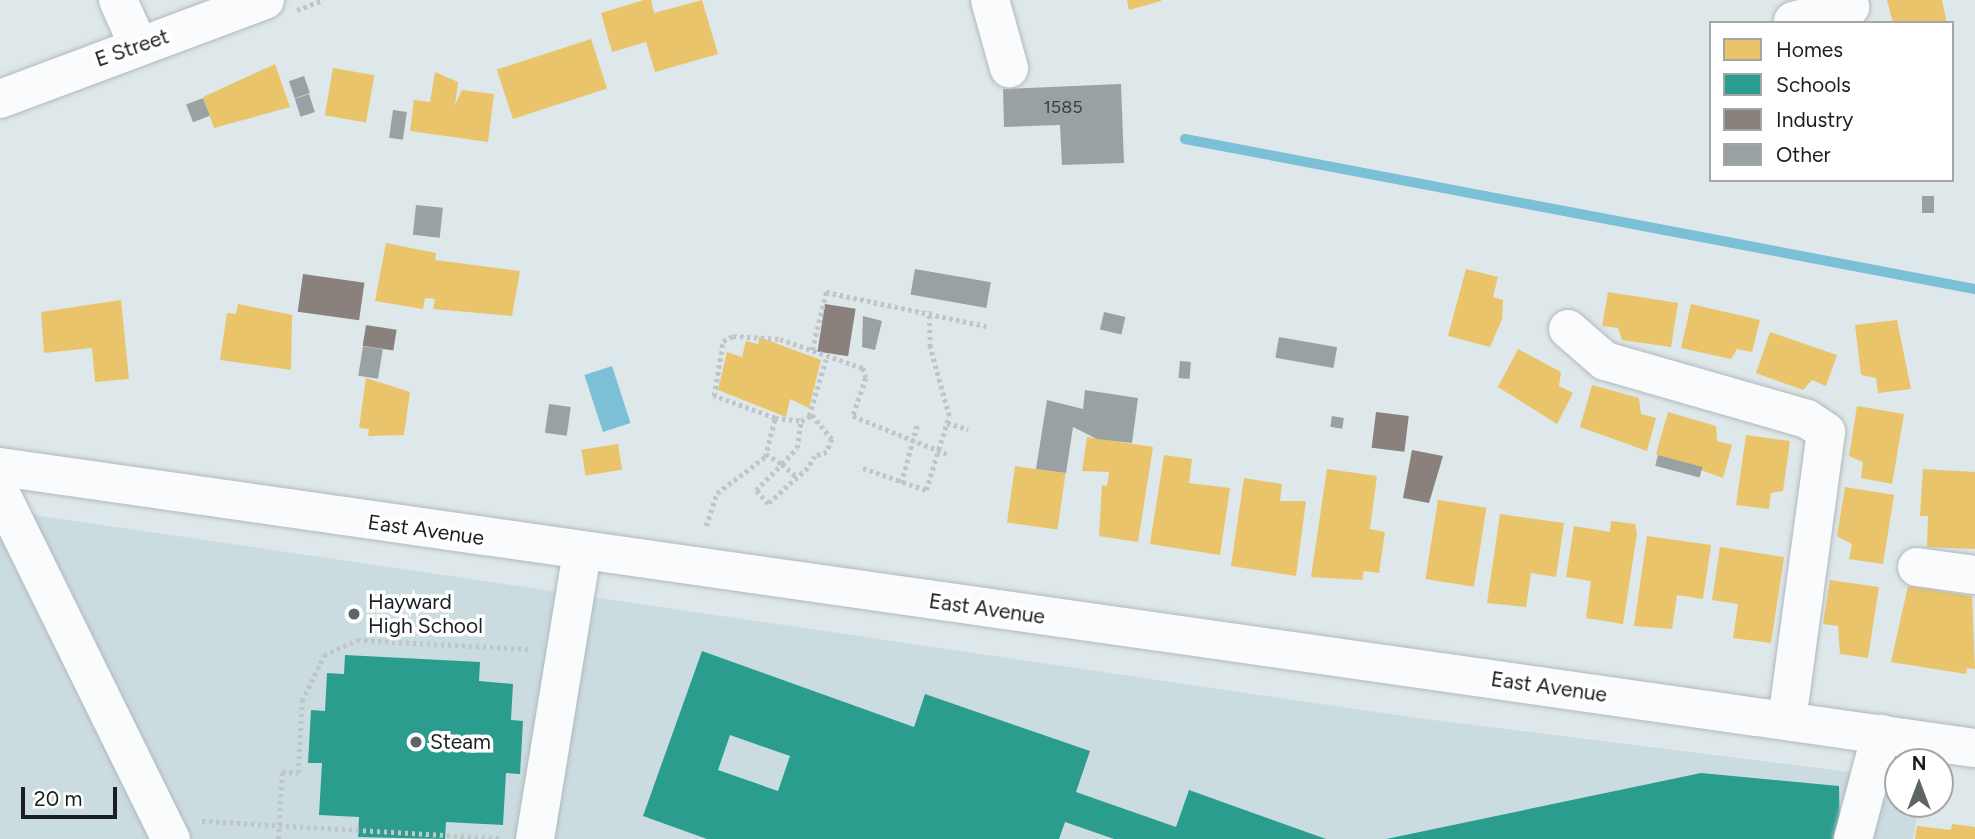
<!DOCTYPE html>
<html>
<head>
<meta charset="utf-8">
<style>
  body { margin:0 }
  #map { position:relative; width:1975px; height:839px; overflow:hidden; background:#dee7ea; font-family:Figtree,sans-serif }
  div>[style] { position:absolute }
  .built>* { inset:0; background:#cbdce1 }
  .water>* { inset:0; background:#7bc0d6; transform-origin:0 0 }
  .homes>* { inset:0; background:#e9c46a; transform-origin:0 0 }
  .schools>* { inset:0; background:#2a9d8f }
  .industry>* { inset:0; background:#8a817c; transform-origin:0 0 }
  .stream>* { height:10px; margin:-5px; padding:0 5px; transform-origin:5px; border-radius:5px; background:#7bc0d6 }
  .building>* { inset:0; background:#9aa1a2; transform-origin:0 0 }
  .path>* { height:4.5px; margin-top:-2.25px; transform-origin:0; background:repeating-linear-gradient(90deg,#c2c5c6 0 3.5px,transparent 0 7px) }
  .roads { filter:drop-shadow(0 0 2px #b2b9bb) drop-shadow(0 0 2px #b2b9bb) }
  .minor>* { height:38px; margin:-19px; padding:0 19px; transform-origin:19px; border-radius:19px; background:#fafbfc }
  .dots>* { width:19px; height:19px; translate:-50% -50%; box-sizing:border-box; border:4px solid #fff; border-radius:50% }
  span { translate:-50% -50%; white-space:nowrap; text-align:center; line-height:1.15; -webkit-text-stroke:7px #fff; paint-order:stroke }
  .number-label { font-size:18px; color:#3a4041 }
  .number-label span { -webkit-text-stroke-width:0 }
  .street-label { font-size:21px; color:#1a1f21 }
  .poi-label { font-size:21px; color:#1a1f21 }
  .left { translate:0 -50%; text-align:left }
  .legend { position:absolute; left:1709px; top:21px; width:245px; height:161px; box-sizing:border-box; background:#fff; border:2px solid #a3a5a6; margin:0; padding:9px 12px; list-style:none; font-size:21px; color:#1a1f21 }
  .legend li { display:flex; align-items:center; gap:14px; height:35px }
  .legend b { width:35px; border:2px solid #a3a5a6 }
  .north { position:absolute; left:1884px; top:748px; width:70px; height:70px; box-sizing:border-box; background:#fff; border:2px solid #a3a5a6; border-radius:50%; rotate:0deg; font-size:19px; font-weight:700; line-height:28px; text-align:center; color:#1a1f21 }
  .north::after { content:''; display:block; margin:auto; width:24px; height:32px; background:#5f6567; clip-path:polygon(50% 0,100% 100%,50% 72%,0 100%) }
  .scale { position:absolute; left:21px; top:787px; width:96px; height:32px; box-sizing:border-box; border:4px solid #1a1f21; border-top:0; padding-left:9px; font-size:21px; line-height:24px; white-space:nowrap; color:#1a1f21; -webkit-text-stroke:5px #fff; paint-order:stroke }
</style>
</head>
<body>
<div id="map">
  <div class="built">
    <div style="clip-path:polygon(0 510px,1417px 718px,1898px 778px,1898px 804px,1919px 804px,1913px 839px,0 839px)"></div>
  </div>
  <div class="water">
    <div style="left:612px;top:366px;width:60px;height:29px;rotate:72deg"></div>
  </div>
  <div class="homes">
    <div style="clip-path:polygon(644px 0,651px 0,654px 13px,702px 0,718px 54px,655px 72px,646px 42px,612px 52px,601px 13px)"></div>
    <div style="clip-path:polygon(1127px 0,1161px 0,1161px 1px,1129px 10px)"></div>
    <div style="clip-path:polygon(1887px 0,1942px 0,1947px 23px,1893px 23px)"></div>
    <div style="left:591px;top:39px;width:52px;height:99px;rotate:72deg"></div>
    <div style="clip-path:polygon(275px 64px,290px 107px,214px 128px,203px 97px)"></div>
    <div style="left:333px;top:68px;width:42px;height:48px;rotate:10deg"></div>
    <div style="clip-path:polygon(435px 72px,458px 82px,455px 105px,462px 90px,494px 94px,488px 142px,410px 131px,414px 100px,430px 102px)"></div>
    <div style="clip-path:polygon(386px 243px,436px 253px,435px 260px,520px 271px,512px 316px,433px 309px,435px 299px,425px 298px,423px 309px,375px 301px)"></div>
    <div style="clip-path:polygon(1466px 269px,1498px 277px,1493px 297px,1503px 300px,1502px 319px,1490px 347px,1448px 336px)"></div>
    <div style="clip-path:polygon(1608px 292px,1678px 303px,1671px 347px,1622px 340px,1618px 328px,1602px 326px)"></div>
    <div style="clip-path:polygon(121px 300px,129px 379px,95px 382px,92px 348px,44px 353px,41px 312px)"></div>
    <div style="clip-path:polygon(238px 304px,292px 315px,291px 370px,220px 360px,227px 313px,236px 314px)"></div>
    <div style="clip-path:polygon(1691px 304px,1760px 320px,1752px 352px,1737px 349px,1731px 359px,1681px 348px)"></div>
    <div style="clip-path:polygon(1897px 320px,1911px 389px,1878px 393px,1876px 378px,1861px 375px,1855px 325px)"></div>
    <div style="clip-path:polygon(1770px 332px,1837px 355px,1826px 386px,1812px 380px,1803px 390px,1756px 373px)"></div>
    <div style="clip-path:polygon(759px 337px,821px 360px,809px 408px,790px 399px,786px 417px,718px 390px,727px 352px,742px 357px,746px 341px,758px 344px)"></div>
    <div style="clip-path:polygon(1518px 349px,1561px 372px,1559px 386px,1573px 393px,1557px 424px,1498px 387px)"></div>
    <div style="clip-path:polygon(366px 378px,410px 392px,404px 435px,368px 436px,369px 429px,359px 428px)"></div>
    <div style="clip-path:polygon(1592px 385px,1639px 398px,1641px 414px,1656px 418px,1647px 451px,1580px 427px)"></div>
    <div style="clip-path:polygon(1857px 406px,1904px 414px,1892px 484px,1861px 478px,1863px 462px,1849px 456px)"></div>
    <div style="clip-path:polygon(1668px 412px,1716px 426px,1717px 441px,1732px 445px,1723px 478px,1656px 454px)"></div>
    <div style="clip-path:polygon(1746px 435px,1790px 441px,1783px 491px,1771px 493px,1769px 509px,1736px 505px)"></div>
    <div style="clip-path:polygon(1087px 437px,1153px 447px,1138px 542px,1099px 536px,1102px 485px,1107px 486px,1109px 472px,1082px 471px)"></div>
    <div style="left:618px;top:444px;width:26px;height:37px;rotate:81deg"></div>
    <div style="clip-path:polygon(1164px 455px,1192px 459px,1189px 483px,1230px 488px,1220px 555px,1150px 544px)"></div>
    <div style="left:1015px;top:466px;width:51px;height:57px;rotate:8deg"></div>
    <div style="clip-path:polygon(1327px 469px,1377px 476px,1370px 529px,1385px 532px,1379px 573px,1364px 571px,1362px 580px,1311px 577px)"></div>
    <div style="clip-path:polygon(1923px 469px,1975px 472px,1975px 549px,1927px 547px,1928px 516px,1920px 516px)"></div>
    <div style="clip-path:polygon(1244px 478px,1282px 484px,1280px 501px,1306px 501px,1296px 576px,1231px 566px)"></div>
    <div style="clip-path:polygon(1845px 487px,1894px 495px,1883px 564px,1849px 559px,1852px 544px,1837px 536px)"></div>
    <div style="left:1438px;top:500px;width:49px;height:80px;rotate:9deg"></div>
    <div style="clip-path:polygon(1500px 514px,1564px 523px,1556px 577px,1531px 573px,1526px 607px,1487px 603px)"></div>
    <div style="clip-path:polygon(1611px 521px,1635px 524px,1637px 534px,1623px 624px,1586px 618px,1591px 581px,1566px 577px,1574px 526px,1610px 532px)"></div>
    <div style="clip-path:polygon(1647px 536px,1711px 545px,1703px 599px,1677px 595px,1672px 629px,1634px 626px)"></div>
    <div style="clip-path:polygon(1720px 547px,1784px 557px,1771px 643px,1733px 638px,1738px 604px,1712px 600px)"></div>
    <div style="clip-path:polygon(1830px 580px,1879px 587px,1868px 658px,1840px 654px,1838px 626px,1823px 624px)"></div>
    <div style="clip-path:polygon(1908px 586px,1972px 596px,1975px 669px,1967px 668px,1966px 674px,1891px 662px)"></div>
    <div style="clip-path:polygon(1952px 824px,1975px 827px,1975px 839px,1915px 839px,1917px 826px,1951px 830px)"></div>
  </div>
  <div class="schools">
    <div style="clip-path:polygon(evenodd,702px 651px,914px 727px,925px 694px,1090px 751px,1076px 792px,1176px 827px,1189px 790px,1326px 839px,1114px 839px,1065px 822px,1059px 839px,707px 839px,643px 816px,702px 651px,730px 735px,790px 756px,778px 791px,718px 770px,730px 735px)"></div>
    <div style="clip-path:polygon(345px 655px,480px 662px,479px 681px,513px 684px,511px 720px,523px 721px,520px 774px,506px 773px,503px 825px,446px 822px,445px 839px,358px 837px,359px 817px,319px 815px,322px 763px,308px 763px,311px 710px,325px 711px,327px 673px,344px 674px)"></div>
    <div style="clip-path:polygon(1701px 773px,1839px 786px,1840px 839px,1386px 839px)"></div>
  </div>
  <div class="industry">
    <div style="left:303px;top:274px;width:62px;height:38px;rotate:8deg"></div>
    <div style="left:825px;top:304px;width:31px;height:48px;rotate:9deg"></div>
    <div style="left:366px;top:325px;width:31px;height:21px;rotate:9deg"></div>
    <div style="left:1376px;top:412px;width:33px;height:36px;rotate:7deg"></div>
    <div style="clip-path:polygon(1412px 450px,1443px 456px,1429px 503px,1403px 498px)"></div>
  </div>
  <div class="stream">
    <div style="left:1185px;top:139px;width:804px;rotate:10.75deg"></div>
  </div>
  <div class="building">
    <div style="left:304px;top:76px;width:18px;height:16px;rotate:71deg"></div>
    <div style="clip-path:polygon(1121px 84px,1124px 163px,1062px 165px,1060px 125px,1004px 127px,1003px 89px)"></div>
    <div style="left:309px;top:94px;width:19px;height:15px;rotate:72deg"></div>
    <div style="left:203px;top:98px;width:19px;height:18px;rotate:69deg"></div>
    <div style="left:393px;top:110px;width:14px;height:28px;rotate:8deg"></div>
    <div style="left:1922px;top:196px;width:12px;height:17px"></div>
    <div style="left:416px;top:205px;width:27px;height:30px;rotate:6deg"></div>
    <div style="left:915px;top:269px;width:77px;height:26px;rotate:10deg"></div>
    <div style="left:1104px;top:312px;width:22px;height:18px;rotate:13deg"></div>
    <div style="clip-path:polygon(863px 316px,882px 321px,875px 350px,862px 347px)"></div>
    <div style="left:1279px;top:337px;width:59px;height:21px;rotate:10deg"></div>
    <div style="left:363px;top:346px;width:20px;height:30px;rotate:9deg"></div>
    <div style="left:1180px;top:361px;width:11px;height:17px;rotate:5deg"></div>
    <div style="clip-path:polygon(1085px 390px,1138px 398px,1132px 443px,1097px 439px,1073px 427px,1066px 473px,1036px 469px,1047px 400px,1083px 409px)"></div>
    <div style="left:549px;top:404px;width:22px;height:29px;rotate:8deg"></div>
    <div style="left:1332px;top:416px;width:12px;height:11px;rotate:9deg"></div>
    <div style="left:1658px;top:455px;width:46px;height:11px;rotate:15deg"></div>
  </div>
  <div class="path">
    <div style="left:297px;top:10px;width:28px;rotate:-21deg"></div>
    <div style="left:812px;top:350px;width:60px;rotate:-76.4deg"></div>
    <div style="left:826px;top:292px;width:164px;rotate:12deg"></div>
    <div style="left:809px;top:416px;width:59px;rotate:-73.4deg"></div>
    <div style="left:775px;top:418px;width:27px;rotate:6deg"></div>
    <div style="left:947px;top:423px;width:22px;rotate:16deg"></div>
    <div style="left:766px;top:454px;width:19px;rotate:32deg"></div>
    <div style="left:782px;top:464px;width:22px;rotate:-47deg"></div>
    <div style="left:797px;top:448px;width:27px;rotate:-82deg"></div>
    <div style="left:801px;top:421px;width:13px;rotate:-29deg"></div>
    <div style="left:812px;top:415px;width:31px;rotate:50deg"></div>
    <div style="left:832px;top:439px;width:14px;rotate:111deg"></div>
    <div style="left:827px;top:452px;width:13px;rotate:162deg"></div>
    <div style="left:815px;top:456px;width:14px;rotate:120deg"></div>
    <div style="left:808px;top:468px;width:54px;rotate:138deg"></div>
    <div style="left:768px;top:504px;width:18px;rotate:-131deg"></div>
    <div style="left:756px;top:490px;width:37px;rotate:-45deg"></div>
    <div style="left:782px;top:464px;width:20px;rotate:41deg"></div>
    <div style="left:863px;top:468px;width:67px;rotate:19.2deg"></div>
    <div style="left:926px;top:490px;width:77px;rotate:-72.7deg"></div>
    <div style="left:949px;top:416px;width:72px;rotate:-105.4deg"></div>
    <div style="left:930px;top:347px;width:36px;rotate:-92deg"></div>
    <div style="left:901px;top:483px;width:60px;rotate:-74.6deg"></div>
    <div style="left:706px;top:526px;width:35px;rotate:-72deg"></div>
    <div style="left:717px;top:493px;width:60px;rotate:-36.9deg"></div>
    <div style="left:765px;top:457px;width:40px;rotate:-75.6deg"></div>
    <div style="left:775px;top:418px;width:65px;rotate:-160.2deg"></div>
    <div style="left:714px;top:396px;width:56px;rotate:-80.7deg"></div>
    <div style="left:723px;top:341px;width:11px;rotate:-27deg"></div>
    <div style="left:733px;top:336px;width:47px;rotate:3.7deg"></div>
    <div style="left:780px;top:339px;width:88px;rotate:19.3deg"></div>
    <div style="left:863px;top:368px;width:10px;rotate:73deg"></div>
    <div style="left:866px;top:378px;width:40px;rotate:108.9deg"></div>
    <div style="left:853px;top:416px;width:101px;rotate:22deg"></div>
    <div style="left:202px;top:821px;width:299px;rotate:3.3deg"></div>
    <div style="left:278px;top:839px;width:67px;rotate:-86.6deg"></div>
    <div style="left:282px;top:772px;width:16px;rotate:4deg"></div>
    <div style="left:298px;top:773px;width:72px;rotate:-86.8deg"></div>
    <div style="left:302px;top:701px;width:51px;rotate:-64.4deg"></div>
    <div style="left:324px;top:655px;width:36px;rotate:-24deg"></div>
    <div style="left:357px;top:640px;width:174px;rotate:3deg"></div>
  </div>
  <div class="roads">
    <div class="minor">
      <div style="left:118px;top:0;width:49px;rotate:66deg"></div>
      <div style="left:990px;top:0;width:71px;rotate:74.4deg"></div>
      <div style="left:1793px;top:21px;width:59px;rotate:-13.8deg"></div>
      <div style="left:1850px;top:7px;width:8px;rotate:-120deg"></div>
      <div style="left:0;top:99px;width:283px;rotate:-20.5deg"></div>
      <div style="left:1568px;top:329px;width:49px;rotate:40.9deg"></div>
      <div style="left:1605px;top:361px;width:210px;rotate:16deg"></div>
      <div style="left:1807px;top:419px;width:23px;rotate:34deg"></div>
      <div style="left:1826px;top:432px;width:291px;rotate:97.7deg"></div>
      <div style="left:0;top:467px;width:1995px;rotate:8.1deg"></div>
      <div style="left:0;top:492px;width:387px;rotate:63.8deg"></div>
      <div style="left:1917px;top:567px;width:59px;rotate:7.9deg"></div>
      <div style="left:535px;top:839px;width:291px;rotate:-80.7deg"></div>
      <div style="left:1853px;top:839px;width:109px;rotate:-75.1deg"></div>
    </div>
  </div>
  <div class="dots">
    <div style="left:354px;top:614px;background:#5f6567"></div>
    <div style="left:416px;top:742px;background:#5f6567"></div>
  </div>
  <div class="number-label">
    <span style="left:1063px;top:107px">1585</span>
  </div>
  <div class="street-label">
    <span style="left:132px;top:48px;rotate:-19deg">E Street</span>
    <span style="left:426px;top:530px;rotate:8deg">East Avenue</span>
    <span style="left:987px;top:609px;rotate:8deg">East Avenue</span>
    <span style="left:1549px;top:687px;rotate:8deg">East Avenue</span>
  </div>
  <div class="poi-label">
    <span class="left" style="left:368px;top:614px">Hayward<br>High School</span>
    <span class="left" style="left:430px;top:742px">Steam</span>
  </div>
  <ul class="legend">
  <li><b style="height:19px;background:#e9c46a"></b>Homes</li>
  <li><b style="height:19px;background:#2a9d8f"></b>Schools</li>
  <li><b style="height:19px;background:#8a817c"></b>Industry</li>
  <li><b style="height:19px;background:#9aa1a2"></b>Other</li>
  </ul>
  <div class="north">N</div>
  <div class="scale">20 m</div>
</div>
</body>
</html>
